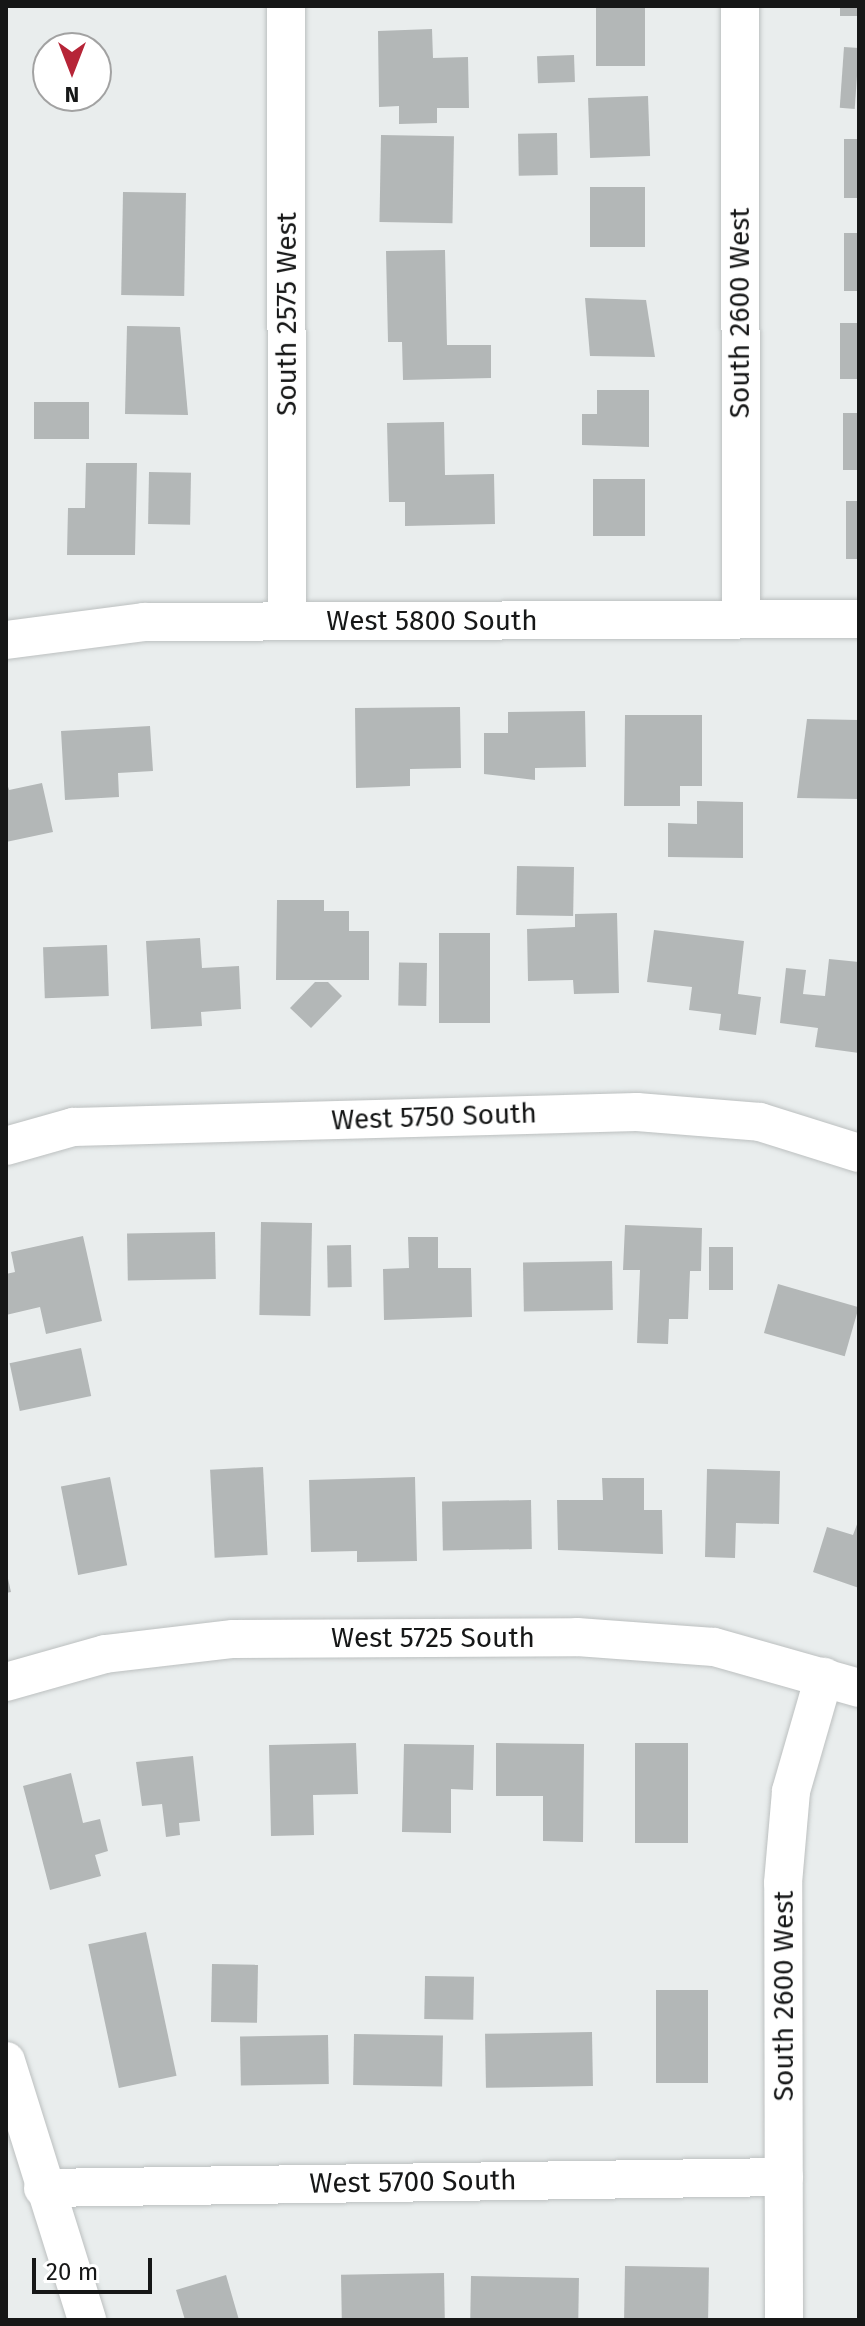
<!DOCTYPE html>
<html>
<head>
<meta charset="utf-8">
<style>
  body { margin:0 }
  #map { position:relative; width:865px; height:2326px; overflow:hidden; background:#e9eded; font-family:"Fira Sans",sans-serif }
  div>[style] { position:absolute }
  .building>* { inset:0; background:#b3b7b7; transform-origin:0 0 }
  .roads { filter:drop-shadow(0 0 2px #bcc0c0) drop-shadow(0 0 2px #bcc0c0) }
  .minor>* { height:38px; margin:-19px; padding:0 19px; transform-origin:19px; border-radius:19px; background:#fff }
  span { translate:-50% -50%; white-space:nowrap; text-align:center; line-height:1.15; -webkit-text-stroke:8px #fff; paint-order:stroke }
  .street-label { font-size:28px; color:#161717 }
  .frame { position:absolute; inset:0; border:8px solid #161717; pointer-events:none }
  .north { position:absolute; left:32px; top:32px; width:80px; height:80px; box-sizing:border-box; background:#fff; border:2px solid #a2a2a2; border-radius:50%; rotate:180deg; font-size:22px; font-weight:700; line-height:32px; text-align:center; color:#161717 }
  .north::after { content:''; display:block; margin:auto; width:28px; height:36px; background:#b62537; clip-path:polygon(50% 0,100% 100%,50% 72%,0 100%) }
  .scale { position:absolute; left:32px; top:2258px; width:120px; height:36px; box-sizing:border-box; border:4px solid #161717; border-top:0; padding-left:10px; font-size:24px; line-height:28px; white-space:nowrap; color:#161717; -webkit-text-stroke:6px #fff; paint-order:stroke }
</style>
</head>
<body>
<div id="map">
  <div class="building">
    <div style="left:840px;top:6px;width:19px;height:10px"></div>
    <div style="left:596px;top:8px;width:49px;height:58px"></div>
    <div style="clip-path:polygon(432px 29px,433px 58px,468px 57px,469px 108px,437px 108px,437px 123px,399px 124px,399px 106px,379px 107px,378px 31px)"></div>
    <div style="left:844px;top:47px;width:15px;height:61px;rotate:4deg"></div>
    <div style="left:574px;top:55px;width:27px;height:37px;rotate:88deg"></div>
    <div style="left:648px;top:96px;width:60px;height:60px;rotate:88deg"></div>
    <div style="left:557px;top:133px;width:42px;height:39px;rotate:89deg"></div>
    <div style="left:381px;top:135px;width:73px;height:87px;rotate:1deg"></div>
    <div style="left:844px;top:139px;width:15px;height:59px"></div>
    <div style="left:645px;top:187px;width:60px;height:55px;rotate:90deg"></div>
    <div style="left:123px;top:192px;width:63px;height:103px;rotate:1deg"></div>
    <div style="left:844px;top:233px;width:15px;height:58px"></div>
    <div style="clip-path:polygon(445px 250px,447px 345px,491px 345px,491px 378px,403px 380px,402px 342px,388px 342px,386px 251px)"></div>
    <div style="clip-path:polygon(585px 298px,646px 300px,655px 357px,590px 356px)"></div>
    <div style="left:840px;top:323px;width:19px;height:56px"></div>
    <div style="clip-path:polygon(127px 326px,180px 327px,188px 415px,125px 414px)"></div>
    <div style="clip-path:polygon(597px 390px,649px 390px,649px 447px,582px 445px,582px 414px,597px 414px)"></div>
    <div style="left:34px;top:402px;width:55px;height:37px"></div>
    <div style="left:843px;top:413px;width:16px;height:57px"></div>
    <div style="clip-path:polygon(444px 422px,445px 475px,494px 474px,495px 524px,405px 526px,405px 502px,389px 502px,387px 423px)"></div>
    <div style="clip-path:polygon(86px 463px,137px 463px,135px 555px,67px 555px,68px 508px,85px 508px)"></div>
    <div style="left:149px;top:472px;width:42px;height:52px;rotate:1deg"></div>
    <div style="left:593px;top:479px;width:52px;height:57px"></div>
    <div style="left:846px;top:501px;width:13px;height:58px"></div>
    <div style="clip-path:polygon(460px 707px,461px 768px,410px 769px,410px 786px,356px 788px,355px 708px)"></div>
    <div style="clip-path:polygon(585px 711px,586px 767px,535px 768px,535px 780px,484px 774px,484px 733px,508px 733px,508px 712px)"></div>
    <div style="clip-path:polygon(625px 715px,702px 715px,702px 786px,680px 786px,680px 806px,624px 806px)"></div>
    <div style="clip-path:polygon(807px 719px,859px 720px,859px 799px,797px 798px)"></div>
    <div style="clip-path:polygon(150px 726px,153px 771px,118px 773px,119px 797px,65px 800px,61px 731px)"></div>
    <div style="clip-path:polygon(6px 780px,9px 790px,42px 783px,53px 832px,6px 842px)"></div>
    <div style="clip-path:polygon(697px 801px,743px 802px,743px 858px,668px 857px,668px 823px,697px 824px)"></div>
    <div style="left:517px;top:866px;width:57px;height:49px;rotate:1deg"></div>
    <div style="clip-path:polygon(277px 900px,324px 900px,324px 911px,349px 911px,349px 931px,369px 931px,369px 980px,276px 980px)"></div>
    <div style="clip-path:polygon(617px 913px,619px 993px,574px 994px,573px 980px,528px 981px,527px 929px,575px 927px,575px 914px)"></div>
    <div style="clip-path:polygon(654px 930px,744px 941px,738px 994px,761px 997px,756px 1035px,719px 1030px,721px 1014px,689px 1010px,692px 987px,647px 982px)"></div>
    <div style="left:439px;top:933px;width:51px;height:90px"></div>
    <div style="clip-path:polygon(200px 938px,202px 968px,239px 966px,241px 1009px,201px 1012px,202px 1026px,151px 1029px,146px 941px)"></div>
    <div style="left:107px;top:945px;width:51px;height:64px;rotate:88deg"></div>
    <div style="clip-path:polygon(829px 959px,859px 962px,859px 1053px,815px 1047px,818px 1028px,780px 1023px,786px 968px,806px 970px,803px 994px,825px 996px)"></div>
    <div style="left:427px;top:963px;width:43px;height:28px;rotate:91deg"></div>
    <div style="clip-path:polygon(315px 982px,328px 982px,342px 996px,311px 1028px,290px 1008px)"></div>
    <div style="left:261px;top:1222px;width:51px;height:93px;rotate:1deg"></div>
    <div style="clip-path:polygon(625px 1225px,702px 1228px,701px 1271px,690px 1271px,688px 1319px,669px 1319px,668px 1344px,637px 1343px,640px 1270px,623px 1270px)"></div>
    <div style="left:215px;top:1232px;width:47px;height:88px;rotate:89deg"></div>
    <div style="clip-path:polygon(83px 1236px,102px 1321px,46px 1334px,40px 1307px,6px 1315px,6px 1274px,15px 1272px,11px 1252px)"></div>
    <div style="clip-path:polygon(408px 1237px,438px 1237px,438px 1268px,471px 1268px,472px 1317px,384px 1320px,383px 1269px,409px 1268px)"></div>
    <div style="left:351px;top:1245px;width:42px;height:24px;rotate:89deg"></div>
    <div style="left:709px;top:1247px;width:24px;height:43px"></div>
    <div style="left:612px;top:1261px;width:49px;height:89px;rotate:89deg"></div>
    <div style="left:778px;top:1284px;width:84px;height:51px;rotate:16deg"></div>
    <div style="left:81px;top:1348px;width:49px;height:73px;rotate:78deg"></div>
    <div style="left:263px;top:1467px;width:88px;height:53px;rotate:87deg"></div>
    <div style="clip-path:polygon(707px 1469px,780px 1471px,779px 1524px,736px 1523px,735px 1558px,705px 1557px)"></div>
    <div style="left:110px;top:1477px;width:90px;height:50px;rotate:79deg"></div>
    <div style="clip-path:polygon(415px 1477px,417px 1561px,357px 1562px,357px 1551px,311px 1552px,309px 1480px)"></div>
    <div style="clip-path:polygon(602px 1478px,644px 1478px,644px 1510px,662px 1510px,663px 1554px,558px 1550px,557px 1500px,603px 1500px)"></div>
    <div style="left:531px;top:1500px;width:49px;height:89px;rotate:89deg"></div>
    <div style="clip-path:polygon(859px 1519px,859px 1588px,813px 1572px,827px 1527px,853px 1535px)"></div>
    <div style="clip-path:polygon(6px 1570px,11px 1592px,6px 1593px)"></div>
    <div style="clip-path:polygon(356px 1743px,358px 1794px,313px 1795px,314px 1835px,271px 1836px,269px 1745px)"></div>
    <div style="clip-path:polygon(496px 1743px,584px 1744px,583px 1842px,543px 1841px,543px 1796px,496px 1796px)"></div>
    <div style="left:635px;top:1743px;width:53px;height:100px"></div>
    <div style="clip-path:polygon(404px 1744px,474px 1745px,473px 1790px,451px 1789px,451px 1833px,402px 1832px)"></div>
    <div style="clip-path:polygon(193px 1756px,200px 1821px,179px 1823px,180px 1835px,166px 1837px,162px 1804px,142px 1806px,136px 1762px)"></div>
    <div style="clip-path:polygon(71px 1773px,83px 1823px,100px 1819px,108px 1851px,95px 1855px,101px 1876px,50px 1890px,23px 1786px)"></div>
    <div style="left:146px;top:1932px;width:147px;height:59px;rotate:78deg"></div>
    <div style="left:212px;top:1964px;width:46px;height:58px;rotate:1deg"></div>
    <div style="left:425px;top:1976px;width:49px;height:43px;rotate:1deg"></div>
    <div style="left:656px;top:1990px;width:52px;height:93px"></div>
    <div style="left:592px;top:2032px;width:54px;height:107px;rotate:89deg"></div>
    <div style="left:354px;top:2034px;width:89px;height:51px;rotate:1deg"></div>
    <div style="left:328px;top:2035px;width:49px;height:88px;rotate:89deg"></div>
    <div style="left:625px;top:2266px;width:84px;height:54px;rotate:1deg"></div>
    <div style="left:444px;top:2273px;width:47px;height:103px;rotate:89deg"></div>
    <div style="clip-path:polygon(226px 2275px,239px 2320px,185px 2320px,176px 2290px)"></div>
    <div style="left:471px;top:2276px;width:108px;height:44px;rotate:1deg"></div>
  </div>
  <div class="roads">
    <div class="minor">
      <div style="left:286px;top:6px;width:615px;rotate:89.91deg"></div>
      <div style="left:740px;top:6px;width:613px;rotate:89.91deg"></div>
      <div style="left:6px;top:640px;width:139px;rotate:-7.4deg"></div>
      <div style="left:144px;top:622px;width:715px;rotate:-0.24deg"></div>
      <div style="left:6px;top:1146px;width:70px;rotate:-15.8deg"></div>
      <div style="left:73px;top:1127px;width:564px;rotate:-1.52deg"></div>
      <div style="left:637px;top:1112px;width:123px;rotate:4.6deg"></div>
      <div style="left:760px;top:1122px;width:104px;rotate:17.4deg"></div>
      <div style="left:6px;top:1682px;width:103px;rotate:-15.8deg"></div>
      <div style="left:105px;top:1654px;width:129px;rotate:-6.7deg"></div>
      <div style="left:233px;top:1639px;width:344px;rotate:-0.3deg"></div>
      <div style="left:577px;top:1637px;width:137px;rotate:4.2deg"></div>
      <div style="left:714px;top:1647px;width:151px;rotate:15.8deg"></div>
      <div style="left:6px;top:2061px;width:271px;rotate:72.6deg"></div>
      <div style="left:43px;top:2188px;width:741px;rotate:-0.85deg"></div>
      <div style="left:784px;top:2320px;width:437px;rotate:-90.1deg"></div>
      <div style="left:783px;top:1883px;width:92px;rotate:-85deg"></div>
      <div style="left:791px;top:1791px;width:119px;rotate:-73.9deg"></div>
    </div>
  </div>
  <div class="street-label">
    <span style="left:740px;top:313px;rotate:-90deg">South 2600 West</span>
    <span style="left:287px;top:314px;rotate:-90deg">South 2575 West</span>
    <span style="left:432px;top:621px">West 5800 South</span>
    <span style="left:434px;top:1117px;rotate:-2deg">West 5750 South</span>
    <span style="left:433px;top:1638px">West 5725 South</span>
    <span style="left:784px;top:1996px;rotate:-90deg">South 2600 West</span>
    <span style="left:413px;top:2182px;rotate:-1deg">West 5700 South</span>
  </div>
  <div class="frame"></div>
  <div class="north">N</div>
  <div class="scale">20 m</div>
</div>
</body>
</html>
